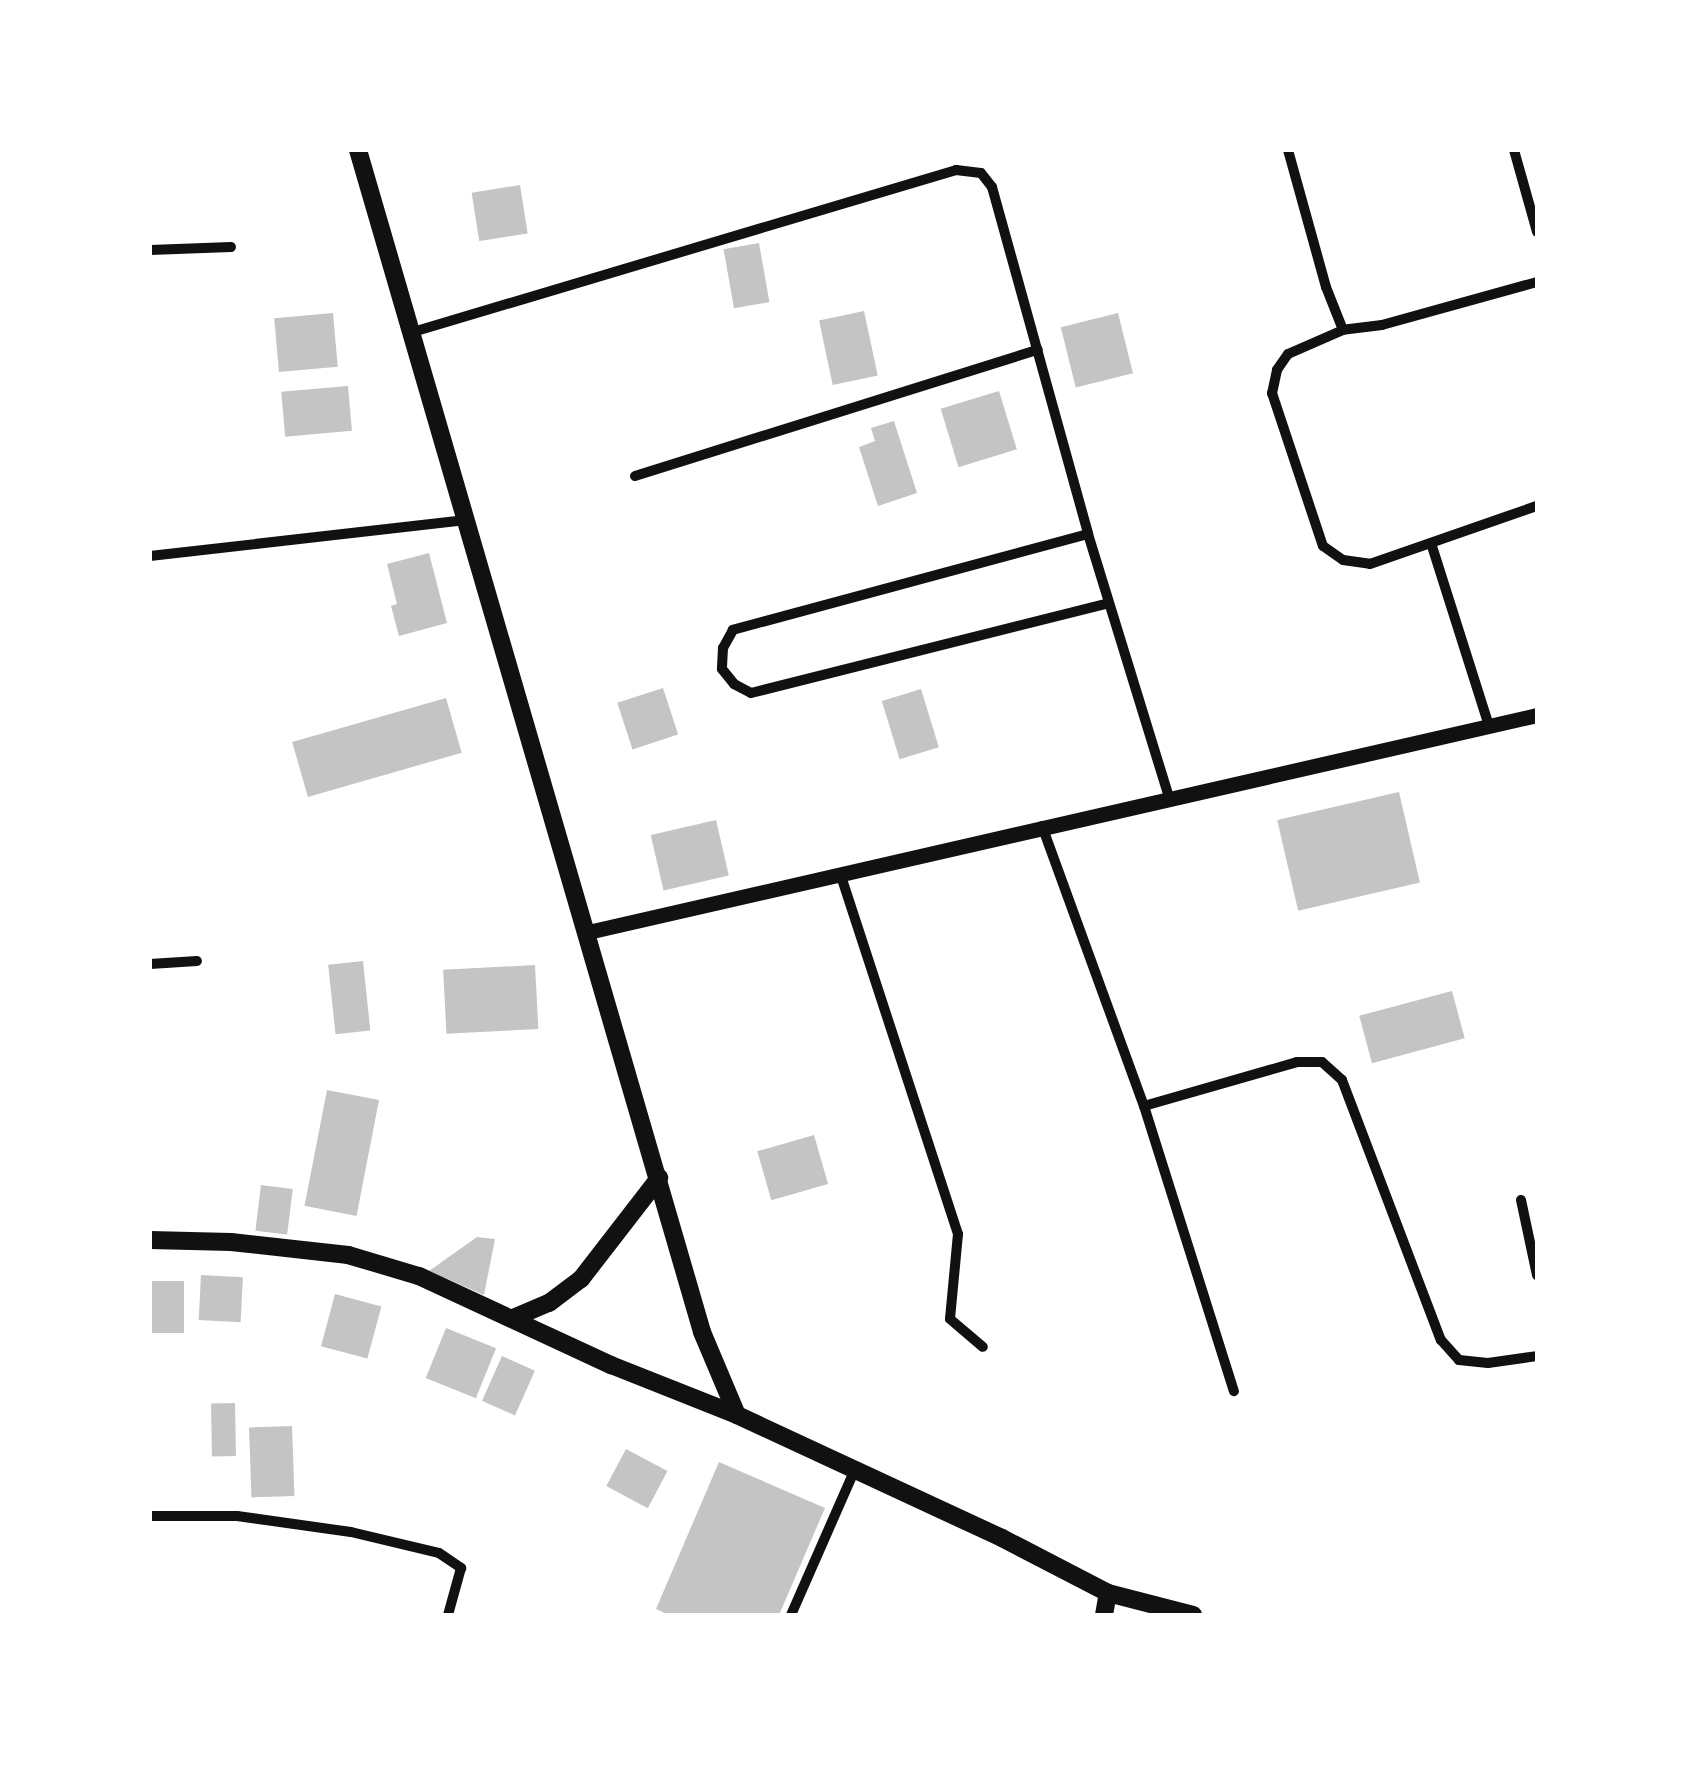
<!DOCTYPE html>
<html>
<head>
<meta charset="utf-8">
<style>
  body { margin:0 }
  #map { position:relative; width:1687px; height:1765px; overflow:hidden; background:#fff; font-family:Jost,sans-serif }
  div>[style] { position:absolute }
  .building>* { inset:0; background:#c4c4c4; transform-origin:0 0 }
  .minor>* { height:10px; margin:-5px; padding:0 5px; transform-origin:5px; border-radius:5px; background:#111 }
  .tertiary>* { height:15px; margin:-7.5px; padding:0 7.5px; transform-origin:7.5px; border-radius:7.5px; background:#111 }
  .secondary>* { height:18px; margin:-9px; padding:0 9px; transform-origin:9px; border-radius:9px; background:#111 }
  span { translate:-50% -50%; white-space:nowrap; text-align:center; line-height:1.15; -webkit-text-stroke:9px #fff; paint-order:stroke }
  .frame { position:absolute; inset:0; border:152px solid #fff; pointer-events:none }
</style>
</head>
<body>
<div id="map">
  <div class="building">
    <div style="left:520px;top:185px;width:49px;height:49px;rotate:81deg"></div>
    <div style="left:759px;top:243px;width:60px;height:36px;rotate:80deg"></div>
    <div style="left:864px;top:311px;width:66px;height:46px;rotate:78deg"></div>
    <div style="left:333px;top:313px;width:54px;height:59px;rotate:85deg"></div>
    <div style="left:1118px;top:313px;width:62px;height:59px;rotate:76deg"></div>
    <div style="left:348px;top:386px;width:45px;height:67px;rotate:85deg"></div>
    <div style="left:999px;top:391px;width:61px;height:61px;rotate:73deg"></div>
    <div style="clip-path:polygon(894px 421px,917px 493px,878px 506px,859px 447px,875px 441px,871px 428px)"></div>
    <div style="clip-path:polygon(429px 553px,447px 623px,399px 636px,391px 606px,397px 604px,387px 564px)"></div>
    <div style="left:663px;top:688px;width:49px;height:48px;rotate:72deg"></div>
    <div style="left:921px;top:689px;width:61px;height:41px;rotate:73deg"></div>
    <div style="left:446px;top:698px;width:57px;height:160px;rotate:74deg"></div>
    <div style="left:1399px;top:792px;width:93px;height:125px;rotate:77deg"></div>
    <div style="left:716px;top:820px;width:57px;height:67px;rotate:77deg"></div>
    <div style="left:363px;top:961px;width:70px;height:35px;rotate:84deg"></div>
    <div style="left:535px;top:965px;width:64px;height:92px;rotate:87deg"></div>
    <div style="left:1452px;top:991px;width:49px;height:96px;rotate:75deg"></div>
    <div style="left:327px;top:1090px;width:53px;height:118px;rotate:11deg"></div>
    <div style="left:814px;top:1135px;width:51px;height:59px;rotate:74deg"></div>
    <div style="left:261px;top:1185px;width:32px;height:46px;rotate:7deg"></div>
    <div style="clip-path:polygon(477px 1237px,495px 1239px,484px 1295px,429px 1271px)"></div>
    <div style="left:201px;top:1275px;width:42px;height:45px;rotate:3deg"></div>
    <div style="left:150px;top:1281px;width:34px;height:52px"></div>
    <div style="left:335px;top:1294px;width:48px;height:54px;rotate:15deg"></div>
    <div style="left:446px;top:1328px;width:54px;height:54px;rotate:22deg"></div>
    <div style="left:502px;top:1356px;width:36px;height:49px;rotate:24deg"></div>
    <div style="left:235px;top:1403px;width:53px;height:24px;rotate:89deg"></div>
    <div style="left:292px;top:1426px;width:70px;height:43px;rotate:88deg"></div>
    <div style="left:626px;top:1449px;width:47px;height:42px;rotate:28deg"></div>
    <div style="clip-path:polygon(719px 1462px,825px 1508px,779px 1615px,669px 1615px,656px 1609px)"></div>
  </div>
  <div class="minor">
    <div style="left:1288px;top:150px;width:142px;rotate:74.5deg"></div>
    <div style="left:1326px;top:287px;width:46px;rotate:68.4deg"></div>
    <div style="left:1514px;top:150px;width:85px;rotate:74.3deg"></div>
    <div style="left:150px;top:250px;width:81px;rotate:-2.1deg"></div>
    <div style="left:1537px;top:282px;width:161px;rotate:164.5deg"></div>
    <div style="left:1382px;top:325px;width:39px;rotate:173deg"></div>
    <div style="left:1343px;top:330px;width:60px;rotate:156.4deg"></div>
    <div style="left:1288px;top:354px;width:19px;rotate:125deg"></div>
    <div style="left:1277px;top:370px;width:24px;rotate:102deg"></div>
    <div style="left:1272px;top:393px;width:161px;rotate:71.6deg"></div>
    <div style="left:1323px;top:546px;width:24px;rotate:35deg"></div>
    <div style="left:1343px;top:560px;width:27px;rotate:8deg"></div>
    <div style="left:1370px;top:564px;width:177px;rotate:-19.2deg"></div>
    <div style="left:413px;top:332px;width:567px;rotate:-16.61deg"></div>
    <div style="left:956px;top:170px;width:25px;rotate:7deg"></div>
    <div style="left:981px;top:173px;width:18px;rotate:52deg"></div>
    <div style="left:992px;top:187px;width:360px;rotate:74.5deg"></div>
    <div style="left:1088px;top:534px;width:275px;rotate:72.9deg"></div>
    <div style="left:635px;top:476px;width:422px;rotate:-17.4deg"></div>
    <div style="left:1088px;top:534px;width:368px;rotate:164.9deg"></div>
    <div style="left:733px;top:630px;width:21px;rotate:119deg"></div>
    <div style="left:723px;top:648px;width:21px;rotate:93deg"></div>
    <div style="left:722px;top:669px;width:19px;rotate:51deg"></div>
    <div style="left:734px;top:684px;width:19px;rotate:28deg"></div>
    <div style="left:751px;top:693px;width:368px;rotate:-14.1deg"></div>
    <div style="left:1431px;top:543px;width:192px;rotate:72.4deg"></div>
    <div style="left:150px;top:556px;width:318px;rotate:-6.5deg"></div>
    <div style="left:1042px;top:826px;width:298px;rotate:70deg"></div>
    <div style="left:1144px;top:1106px;width:299px;rotate:72.5deg"></div>
    <div style="left:840px;top:873px;width:380px;rotate:71.9deg"></div>
    <div style="left:958px;top:1234px;width:85px;rotate:95.4deg"></div>
    <div style="left:950px;top:1319px;width:43px;rotate:40.3deg"></div>
    <div style="left:150px;top:964px;width:47px;rotate:-3.7deg"></div>
    <div style="left:1144px;top:1106px;width:159px;rotate:-16deg"></div>
    <div style="left:1297px;top:1062px;width:25px"></div>
    <div style="left:1322px;top:1062px;width:27px;rotate:42deg"></div>
    <div style="left:1342px;top:1080px;width:278px;rotate:69.2deg"></div>
    <div style="left:1441px;top:1340px;width:27px;rotate:48deg"></div>
    <div style="left:1459px;top:1360px;width:29px;rotate:6deg"></div>
    <div style="left:1488px;top:1363px;width:49px;rotate:-8.1deg"></div>
    <div style="left:1521px;top:1200px;width:77px;rotate:78deg"></div>
    <div style="left:150px;top:1516px;width:87px"></div>
    <div style="left:237px;top:1516px;width:115px;rotate:8deg"></div>
    <div style="left:351px;top:1532px;width:90px;rotate:13.4deg"></div>
    <div style="left:439px;top:1553px;width:27px;rotate:34deg"></div>
    <div style="left:461px;top:1568px;width:49px;rotate:105.5deg"></div>
    <div style="left:791px;top:1615px;width:159px;rotate:-66.3deg"></div>
  </div>
  <div class="tertiary">
    <div style="left:588px;top:932px;width:973px;rotate:-12.88deg"></div>
  </div>
  <div class="secondary">
    <div style="left:358px;top:150px;width:1231px;rotate:73.77deg"></div>
    <div style="left:702px;top:1332px;width:90px;rotate:67.1deg"></div>
    <div style="left:150px;top:1240px;width:81px;rotate:1.4deg"></div>
    <div style="left:231px;top:1242px;width:118px;rotate:6.3deg"></div>
    <div style="left:348px;top:1255px;width:74px;rotate:16.5deg"></div>
    <div style="left:419px;top:1276px;width:212px;rotate:24.9deg"></div>
    <div style="left:611px;top:1365px;width:136px;rotate:21.6deg"></div>
    <div style="left:737px;top:1415px;width:292px;rotate:24.9deg"></div>
    <div style="left:1002px;top:1538px;width:119px;rotate:27.4deg"></div>
    <div style="left:1108px;top:1593px;width:88px;rotate:14.5deg"></div>
    <div style="left:513px;top:1318px;width:39px;rotate:-23deg"></div>
    <div style="left:549px;top:1303px;width:40px;rotate:-37deg"></div>
    <div style="left:581px;top:1279px;width:128px;rotate:-52.3deg"></div>
    <div style="left:1104px;top:1615px;width:22px;rotate:-80deg"></div>
  </div>
  <div class="frame"></div>
</div>
</body>
</html>
